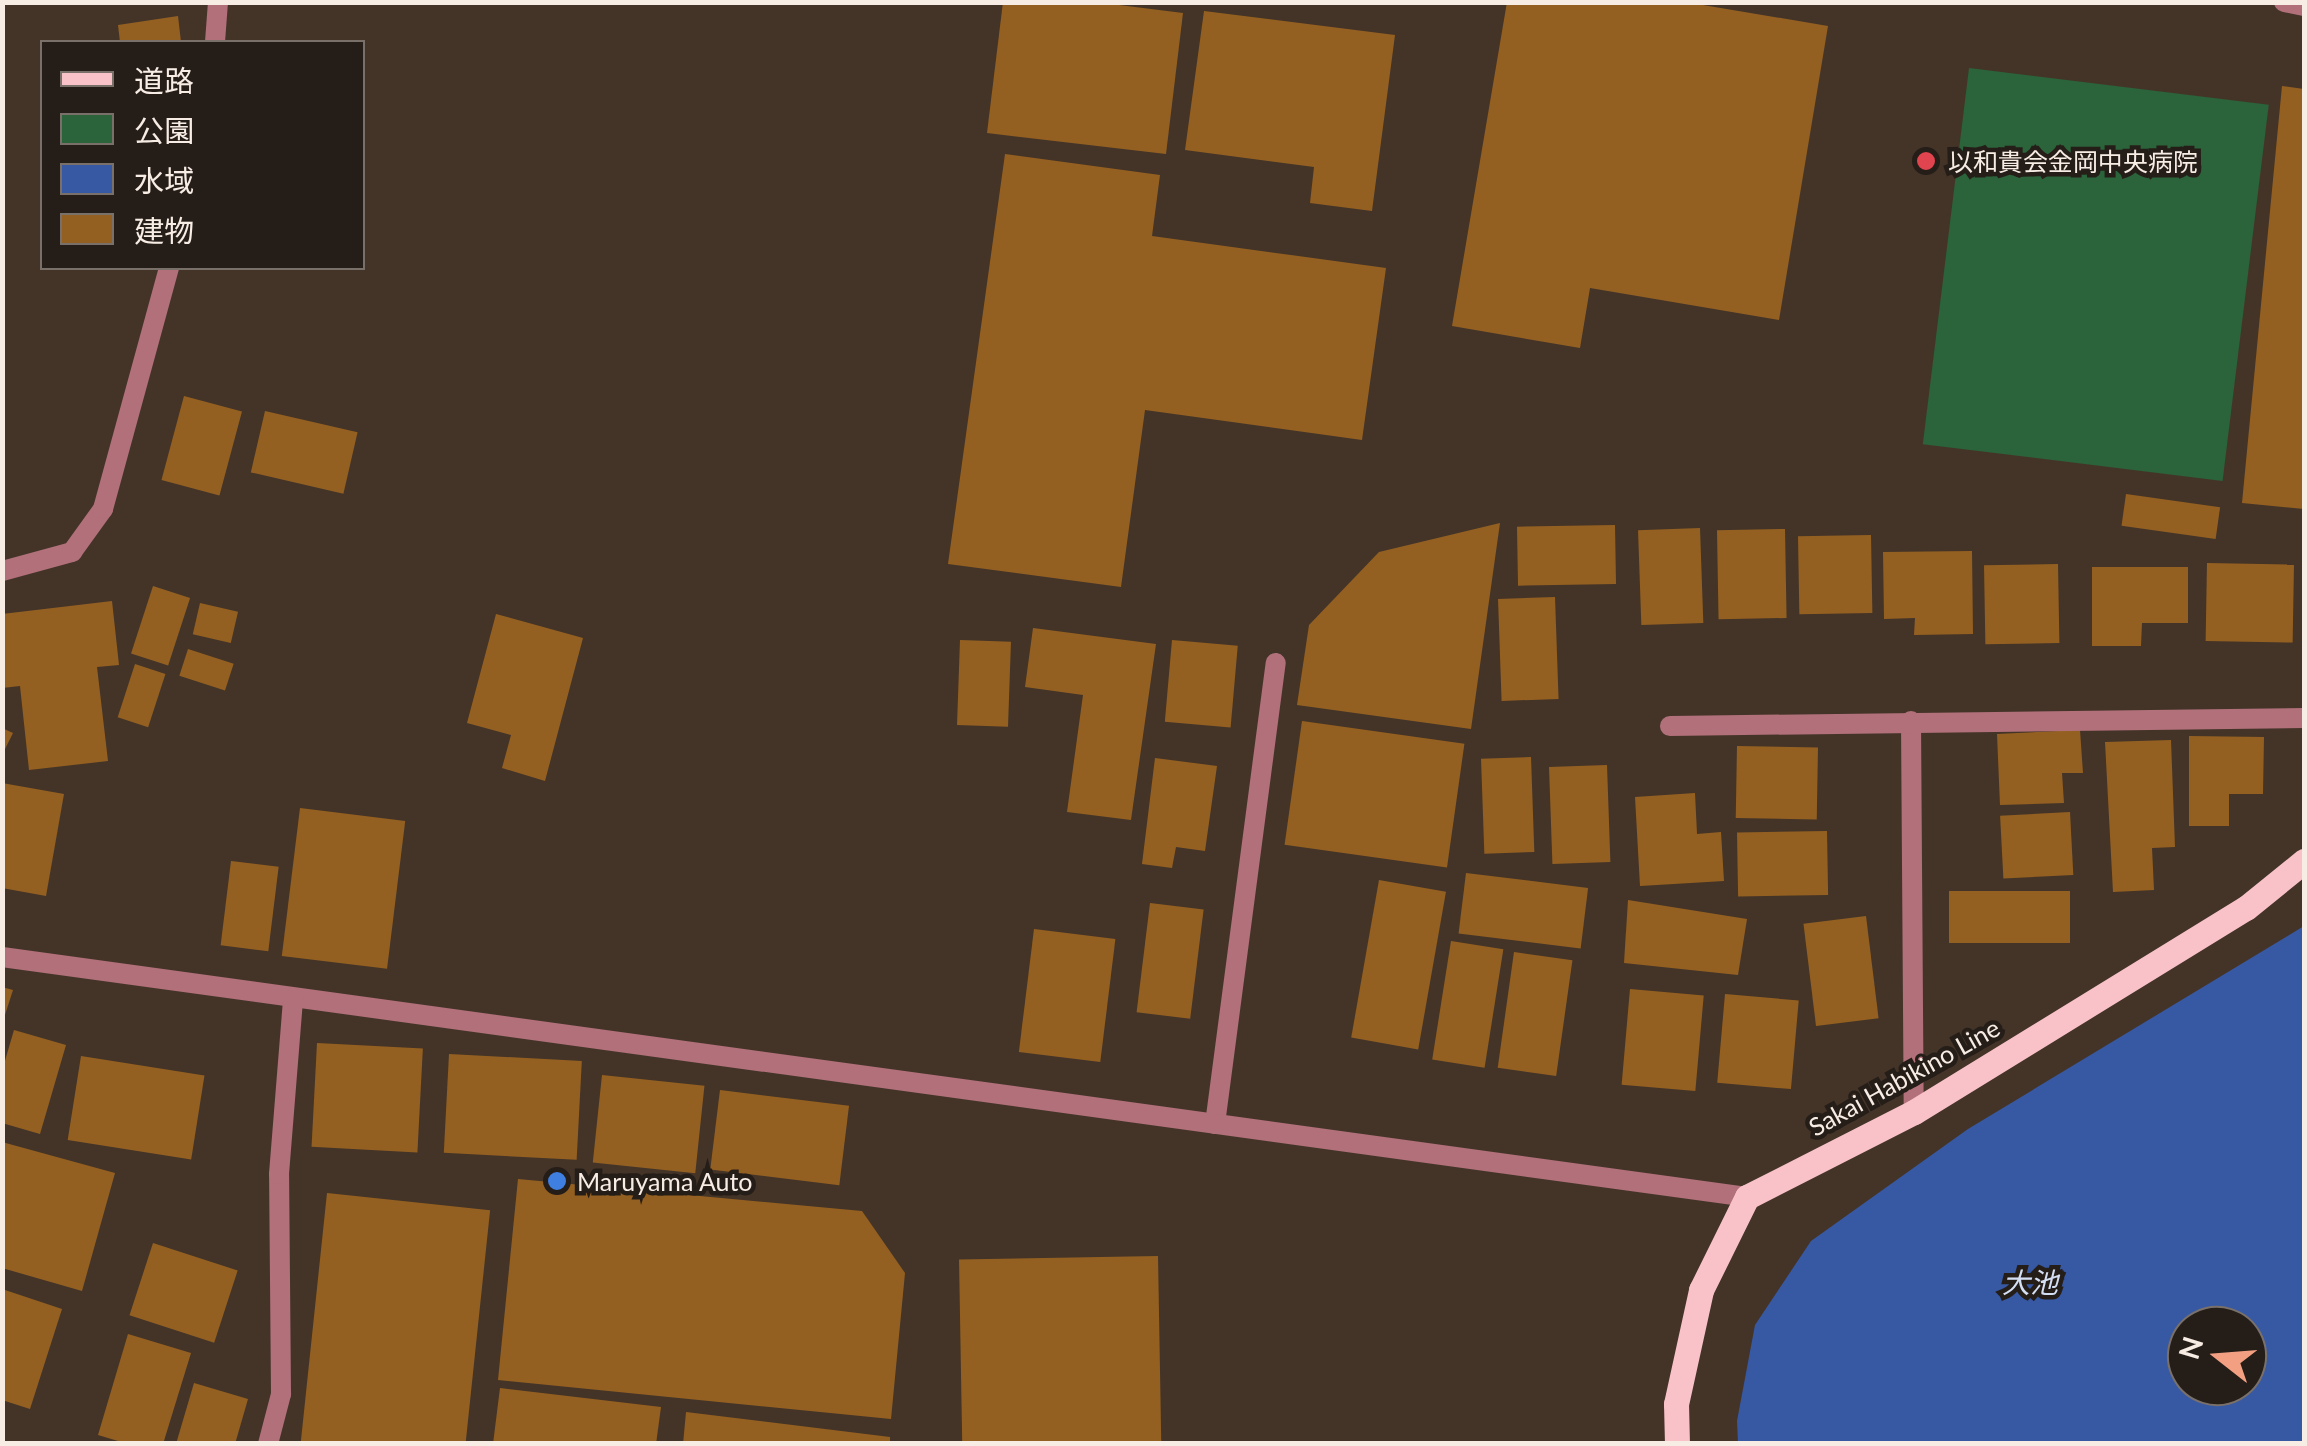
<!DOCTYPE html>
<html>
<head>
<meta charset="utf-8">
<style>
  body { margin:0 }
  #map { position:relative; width:2307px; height:1446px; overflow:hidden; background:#443428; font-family:Lato,"Noto Sans JP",sans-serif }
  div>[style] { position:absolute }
  .green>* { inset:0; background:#2b633a; transform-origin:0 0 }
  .water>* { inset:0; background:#3759a4 }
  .building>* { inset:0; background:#946021; transform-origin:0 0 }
  .service>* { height:20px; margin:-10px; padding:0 10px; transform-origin:10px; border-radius:10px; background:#b1707a }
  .minor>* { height:20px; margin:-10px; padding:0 10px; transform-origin:10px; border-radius:10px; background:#b1707a }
  .primary>* { height:25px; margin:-12.5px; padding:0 12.5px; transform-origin:12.5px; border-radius:12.5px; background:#f9c2c9 }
  .dots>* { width:28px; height:28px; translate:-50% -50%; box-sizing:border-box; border:5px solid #251d18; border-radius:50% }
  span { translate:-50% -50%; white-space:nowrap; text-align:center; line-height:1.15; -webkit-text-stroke:9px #251d18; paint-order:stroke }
  .poi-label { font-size:25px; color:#f8ede5 }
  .left { translate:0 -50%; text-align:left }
  .street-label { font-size:25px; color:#f8ede5 }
  .water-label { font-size:28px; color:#d4dff4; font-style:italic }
  .frame { position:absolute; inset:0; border:5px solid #f8ede5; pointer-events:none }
  .legend { position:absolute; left:40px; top:40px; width:325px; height:230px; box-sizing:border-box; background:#251d18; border:2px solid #79706a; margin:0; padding:12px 18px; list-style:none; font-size:30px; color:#f8ede5 }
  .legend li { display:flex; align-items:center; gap:20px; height:50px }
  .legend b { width:50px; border:2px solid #79706a }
  .north { position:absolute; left:2167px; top:1306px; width:100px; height:100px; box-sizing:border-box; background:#251d18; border:2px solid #79706a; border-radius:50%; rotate:287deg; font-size:28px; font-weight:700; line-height:40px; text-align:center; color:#f8ede5 }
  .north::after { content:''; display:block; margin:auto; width:35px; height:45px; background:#f2a081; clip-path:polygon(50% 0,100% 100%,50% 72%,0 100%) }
</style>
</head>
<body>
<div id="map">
  <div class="green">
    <div style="left:1969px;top:68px;width:302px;height:379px;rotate:7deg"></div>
  </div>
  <div class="water">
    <div style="clip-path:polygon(evenodd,2304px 926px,2304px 1443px,1738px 1443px,1737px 1421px,1755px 1325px,1811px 1241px,1968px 1129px,2304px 926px,2187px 1326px,2247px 1326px,2247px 1386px,2187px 1386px,2187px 1326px)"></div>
  </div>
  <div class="building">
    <div style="clip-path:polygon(1003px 2px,1095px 2px,1183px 13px,1166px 154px,987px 133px)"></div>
    <div style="clip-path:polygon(1507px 2px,1685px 2px,1828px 26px,1779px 320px,1590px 288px,1580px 348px,1452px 326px)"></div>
    <div style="clip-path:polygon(1204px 11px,1395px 35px,1372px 211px,1310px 203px,1314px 167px,1185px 150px)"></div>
    <div style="clip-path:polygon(178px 16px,181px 42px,120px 42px,118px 25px)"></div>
    <div style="clip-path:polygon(2282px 86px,2304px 89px,2304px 509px,2242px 503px)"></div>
    <div style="clip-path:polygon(1005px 154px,1160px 175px,1152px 236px,1386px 268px,1362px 440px,1145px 410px,1121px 587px,948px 564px)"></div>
    <div style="left:184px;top:396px;width:60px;height:87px;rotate:15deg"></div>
    <div style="left:265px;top:411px;width:95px;height:63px;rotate:13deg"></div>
    <div style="left:2126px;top:494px;width:95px;height:32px;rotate:8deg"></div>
    <div style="clip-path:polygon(1500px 523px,1471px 729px,1297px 705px,1309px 625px,1379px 552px)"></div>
    <div style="left:1615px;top:525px;width:59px;height:98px;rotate:89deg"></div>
    <div style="left:1700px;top:528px;width:95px;height:62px;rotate:88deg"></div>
    <div style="left:1785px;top:529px;width:89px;height:68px;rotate:89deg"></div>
    <div style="left:1871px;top:535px;width:78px;height:73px;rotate:89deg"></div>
    <div style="clip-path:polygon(1972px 551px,1973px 634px,1914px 635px,1915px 618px,1884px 619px,1883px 552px)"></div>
    <div style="left:2207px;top:563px;width:87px;height:78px;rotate:1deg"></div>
    <div style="left:2058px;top:564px;width:79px;height:74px;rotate:89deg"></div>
    <div style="clip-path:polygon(2092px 567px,2188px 567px,2188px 623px,2142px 623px,2141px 646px,2092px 646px)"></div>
    <div style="left:153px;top:586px;width:39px;height:71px;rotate:18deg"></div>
    <div style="left:1555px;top:597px;width:102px;height:57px;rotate:88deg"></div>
    <div style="clip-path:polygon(112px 601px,119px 665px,97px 667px,108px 761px,29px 770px,20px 686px,2px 688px,2px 614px)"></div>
    <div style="left:200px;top:603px;width:39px;height:32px;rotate:13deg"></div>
    <div style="clip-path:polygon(496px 614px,583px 638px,545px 781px,502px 768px,511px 735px,467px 723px)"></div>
    <div style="clip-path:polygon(1033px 628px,1156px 644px,1131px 820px,1067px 812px,1083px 695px,1025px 687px)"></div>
    <div style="left:960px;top:640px;width:51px;height:85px;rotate:2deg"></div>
    <div style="left:1172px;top:640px;width:66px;height:82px;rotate:5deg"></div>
    <div style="left:188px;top:649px;width:48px;height:28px;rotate:18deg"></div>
    <div style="left:135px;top:664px;width:32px;height:56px;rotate:18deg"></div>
    <div style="left:1302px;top:721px;width:164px;height:125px;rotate:8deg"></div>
    <div style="clip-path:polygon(2px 728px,13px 733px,2px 755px)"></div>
    <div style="clip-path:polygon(2080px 730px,2083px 773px,2062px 773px,2064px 803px,2000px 805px,1997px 734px)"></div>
    <div style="clip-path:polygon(2189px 736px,2264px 737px,2263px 794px,2229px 794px,2229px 826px,2189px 826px)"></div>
    <div style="clip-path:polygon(2171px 740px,2175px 847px,2152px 848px,2154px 890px,2113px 892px,2105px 742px)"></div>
    <div style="left:1737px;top:746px;width:81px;height:72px;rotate:1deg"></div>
    <div style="left:1531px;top:757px;width:95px;height:50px;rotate:88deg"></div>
    <div style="clip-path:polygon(1155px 758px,1217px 766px,1205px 851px,1176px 847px,1172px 868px,1142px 864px)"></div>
    <div style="left:1607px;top:765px;width:97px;height:58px;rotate:88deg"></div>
    <div style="clip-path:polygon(2px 783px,64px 794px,46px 896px,2px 888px)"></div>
    <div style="clip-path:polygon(1695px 793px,1697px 834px,1721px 832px,1724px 881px,1640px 886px,1635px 797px)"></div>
    <div style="left:300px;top:808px;width:106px;height:149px;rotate:7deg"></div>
    <div style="left:2070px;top:812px;width:63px;height:70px;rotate:87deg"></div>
    <div style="left:1827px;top:831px;width:64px;height:90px;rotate:89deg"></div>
    <div style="left:231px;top:861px;width:48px;height:85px;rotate:7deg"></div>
    <div style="left:1466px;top:873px;width:123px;height:61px;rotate:7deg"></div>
    <div style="left:1379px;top:880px;width:68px;height:160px;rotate:10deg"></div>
    <div style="left:1949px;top:891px;width:121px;height:52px"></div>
    <div style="clip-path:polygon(1628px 900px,1747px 919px,1738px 975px,1624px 963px)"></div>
    <div style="left:1150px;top:903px;width:54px;height:110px;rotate:7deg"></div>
    <div style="left:1866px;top:916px;width:103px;height:63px;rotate:83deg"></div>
    <div style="left:1034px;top:929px;width:82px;height:124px;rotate:7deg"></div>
    <div style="left:1451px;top:941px;width:53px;height:120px;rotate:9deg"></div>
    <div style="left:1514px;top:952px;width:59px;height:117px;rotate:8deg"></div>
    <div style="clip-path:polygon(2px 987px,13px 990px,3px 1021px,2px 1021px)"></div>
    <div style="left:1630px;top:989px;width:74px;height:96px;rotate:5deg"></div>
    <div style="left:1725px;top:994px;width:74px;height:89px;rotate:5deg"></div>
    <div style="clip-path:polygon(14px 1030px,66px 1045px,40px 1134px,2px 1123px,2px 1071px)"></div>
    <div style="left:317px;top:1043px;width:106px;height:104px;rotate:3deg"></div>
    <div style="left:449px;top:1054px;width:133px;height:99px;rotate:3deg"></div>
    <div style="left:81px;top:1056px;width:125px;height:85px;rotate:9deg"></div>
    <div style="left:602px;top:1075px;width:103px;height:88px;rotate:6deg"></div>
    <div style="left:720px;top:1090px;width:130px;height:80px;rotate:7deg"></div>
    <div style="clip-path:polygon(2px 1142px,115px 1173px,82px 1291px,2px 1268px)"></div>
    <div style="clip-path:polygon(518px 1179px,862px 1211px,905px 1273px,891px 1419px,498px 1380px)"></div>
    <div style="left:327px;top:1193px;width:164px;height:253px;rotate:6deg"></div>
    <div style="left:153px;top:1243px;width:89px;height:76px;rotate:18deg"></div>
    <div style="left:1158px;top:1256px;width:188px;height:199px;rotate:89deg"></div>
    <div style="clip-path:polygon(2px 1289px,62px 1309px,30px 1409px,2px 1400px)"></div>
    <div style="clip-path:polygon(128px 1334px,191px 1353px,163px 1444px,128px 1444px,98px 1435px)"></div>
    <div style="clip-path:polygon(194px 1383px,248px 1399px,235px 1444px,176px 1444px)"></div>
    <div style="clip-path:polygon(500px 1388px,661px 1407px,656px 1444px,493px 1444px)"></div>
    <div style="clip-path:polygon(686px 1412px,890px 1437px,890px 1444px,683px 1444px)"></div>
  </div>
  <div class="service">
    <div style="left:2284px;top:2px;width:20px;rotate:11deg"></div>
    <div style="left:1215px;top:1124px;width:465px;rotate:-82.5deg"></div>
  </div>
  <div class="minor">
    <div style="left:215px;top:42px;width:40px;rotate:-85.7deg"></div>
    <div style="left:2px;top:571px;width:73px;rotate:-15.2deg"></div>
    <div style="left:72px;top:552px;width:53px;rotate:-54.2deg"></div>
    <div style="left:103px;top:509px;width:250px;rotate:-74.7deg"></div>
    <div style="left:1911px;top:721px;width:391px;rotate:89.6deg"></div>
    <div style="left:1670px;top:726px;width:634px;rotate:-0.72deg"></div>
    <div style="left:2px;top:957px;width:1761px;rotate:7.83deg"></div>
    <div style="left:268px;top:1444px;width:52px;rotate:-75.4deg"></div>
    <div style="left:281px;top:1394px;width:220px;rotate:-90.5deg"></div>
    <div style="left:279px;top:1174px;width:176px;rotate:-85.4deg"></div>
  </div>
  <div class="primary">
    <div style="left:1677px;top:1444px;width:40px;rotate:-91.4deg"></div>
    <div style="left:1676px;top:1404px;width:117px;rotate:-77.6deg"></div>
    <div style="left:1701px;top:1290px;width:104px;rotate:-63.7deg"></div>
    <div style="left:1747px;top:1197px;width:187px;rotate:-27deg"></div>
    <div style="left:1914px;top:1112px;width:390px;rotate:-31.6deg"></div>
    <div style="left:2246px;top:908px;width:75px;rotate:-39deg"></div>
  </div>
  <div class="dots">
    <div style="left:1926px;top:161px;background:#e0444e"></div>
    <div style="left:557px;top:1181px;background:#3f7fe0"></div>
  </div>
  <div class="poi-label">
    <span class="left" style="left:1948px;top:161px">以和貴会金岡中央病院</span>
    <span class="left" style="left:577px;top:1181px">Maruyama Auto</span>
  </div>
  <div class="street-label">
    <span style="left:1904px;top:1077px;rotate:-29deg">Sakai Habikino Line</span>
  </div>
  <div class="water-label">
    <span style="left:2030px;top:1282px">大池</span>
  </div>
  <div class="frame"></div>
  <ul class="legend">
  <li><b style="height:12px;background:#f9c2c9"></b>道路</li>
  <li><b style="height:28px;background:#2b633a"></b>公園</li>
  <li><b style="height:28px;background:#3759a4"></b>水域</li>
  <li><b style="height:28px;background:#946021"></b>建物</li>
  </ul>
  <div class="north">N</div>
</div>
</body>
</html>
